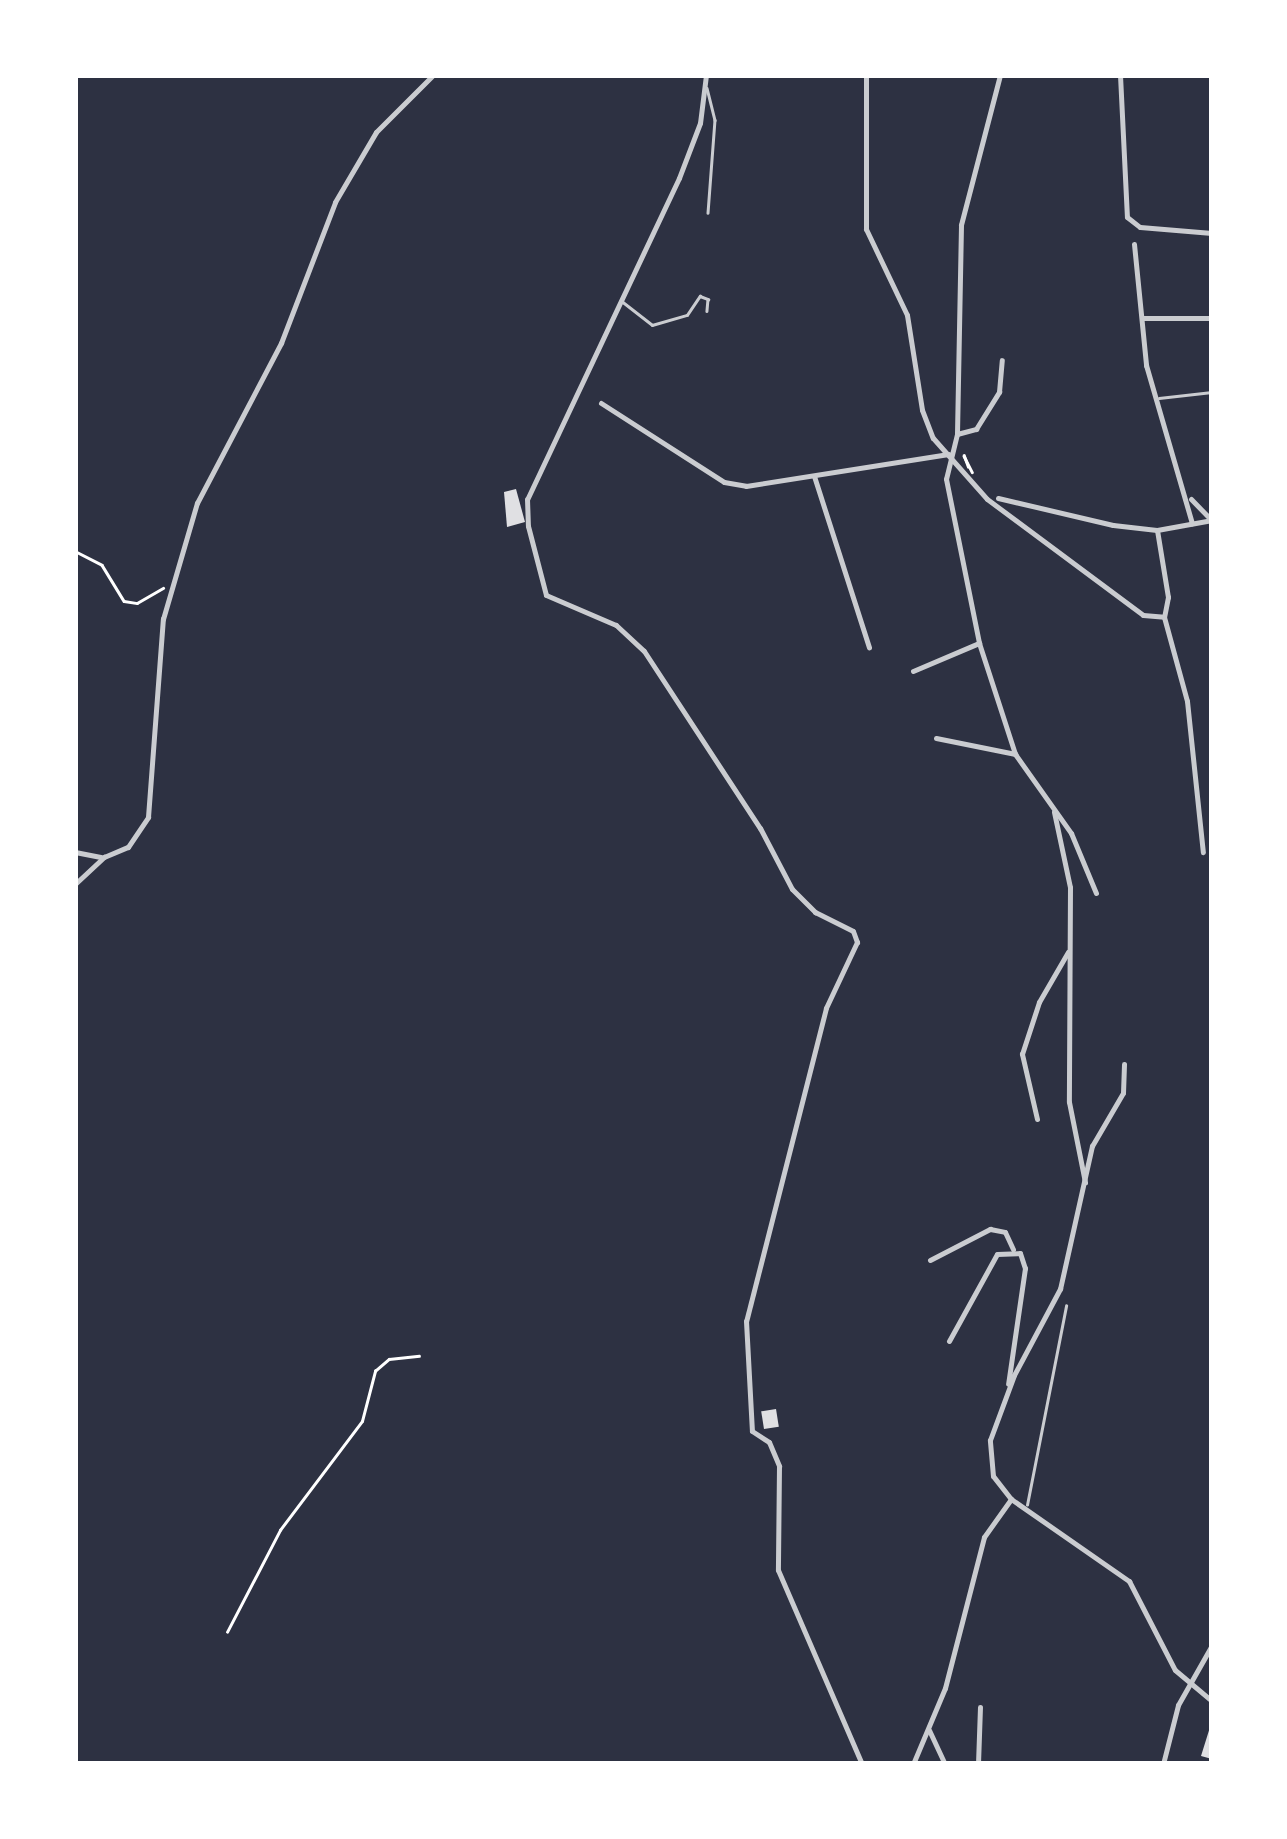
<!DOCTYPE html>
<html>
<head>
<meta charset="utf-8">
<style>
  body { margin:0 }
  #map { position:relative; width:1287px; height:1839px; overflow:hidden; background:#2d3142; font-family:"Golos Text",sans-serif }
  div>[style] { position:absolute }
  .building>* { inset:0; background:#e0e0e3; transform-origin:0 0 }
  .path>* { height:2.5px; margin:-1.25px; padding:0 1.25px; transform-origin:1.25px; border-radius:1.25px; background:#fff }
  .service>* { height:2.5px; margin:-1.25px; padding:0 1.25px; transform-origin:1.25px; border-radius:1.25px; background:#caccd0 }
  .minor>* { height:5px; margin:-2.5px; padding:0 2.5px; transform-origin:2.5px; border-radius:2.5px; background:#caccd0 }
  span { translate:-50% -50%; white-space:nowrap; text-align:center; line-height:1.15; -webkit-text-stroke:8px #fff; paint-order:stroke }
  .frame { position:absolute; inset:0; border:78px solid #fff; pointer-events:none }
</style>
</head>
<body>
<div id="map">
  <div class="building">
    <div style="clip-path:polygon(516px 489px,525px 522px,507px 527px,504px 492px)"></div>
    <div style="left:776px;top:1409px;width:18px;height:15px;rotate:81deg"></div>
    <div style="clip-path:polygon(1211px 1724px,1212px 1724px,1212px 1759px,1201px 1756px)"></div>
  </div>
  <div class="path">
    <div style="left:968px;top:467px;width:12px;rotate:-110deg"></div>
    <div style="left:964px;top:456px;width:18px;rotate:63deg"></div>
    <div style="left:75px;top:551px;width:30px;rotate:27deg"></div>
    <div style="left:102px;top:565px;width:42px;rotate:58.6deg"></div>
    <div style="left:124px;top:601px;width:13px;rotate:9deg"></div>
    <div style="left:137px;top:603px;width:30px;rotate:-30deg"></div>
    <div style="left:227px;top:1632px;width:115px;rotate:-62.5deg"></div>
    <div style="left:280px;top:1530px;width:136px;rotate:-53deg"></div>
    <div style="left:362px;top:1421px;width:52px;rotate:-75.4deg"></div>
    <div style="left:375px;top:1371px;width:18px;rotate:-41deg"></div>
    <div style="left:389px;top:1359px;width:30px;rotate:-6deg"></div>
  </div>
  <div class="service">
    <div style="left:707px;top:88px;width:33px;rotate:76deg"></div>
    <div style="left:715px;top:120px;width:93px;rotate:94.3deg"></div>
    <div style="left:623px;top:302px;width:37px;rotate:38deg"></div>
    <div style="left:652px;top:325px;width:36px;rotate:-16deg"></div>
    <div style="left:687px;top:315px;width:23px;rotate:-56deg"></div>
    <div style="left:700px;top:296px;width:9px;rotate:21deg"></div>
    <div style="left:708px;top:299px;width:12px;rotate:95deg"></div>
    <div style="left:1159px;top:398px;width:53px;rotate:-6.5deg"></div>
    <div style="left:1027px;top:1505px;width:203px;rotate:-78.9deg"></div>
  </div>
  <div class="minor">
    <div style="left:706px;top:75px;width:48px;rotate:97.1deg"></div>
    <div style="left:700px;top:123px;width:59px;rotate:110.9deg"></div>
    <div style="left:679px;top:178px;width:355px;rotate:115.3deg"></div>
    <div style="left:527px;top:499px;width:27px;rotate:88deg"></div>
    <div style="left:528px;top:526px;width:71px;rotate:75.4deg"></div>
    <div style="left:546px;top:595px;width:76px;rotate:23.2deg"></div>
    <div style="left:616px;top:625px;width:38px;rotate:43deg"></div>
    <div style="left:644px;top:651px;width:212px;rotate:56.8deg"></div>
    <div style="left:760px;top:828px;width:69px;rotate:62.3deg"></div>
    <div style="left:792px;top:889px;width:33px;rotate:45deg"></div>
    <div style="left:815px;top:912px;width:42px;rotate:26.6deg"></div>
    <div style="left:853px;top:931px;width:12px;rotate:70deg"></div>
    <div style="left:857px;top:942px;width:73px;rotate:115.2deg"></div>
    <div style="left:826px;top:1008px;width:323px;rotate:104.3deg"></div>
    <div style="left:746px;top:1321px;width:110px;rotate:86.9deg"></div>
    <div style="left:752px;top:1431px;width:20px;rotate:33deg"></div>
    <div style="left:769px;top:1442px;width:26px;rotate:67deg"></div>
    <div style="left:779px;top:1466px;width:104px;rotate:90.6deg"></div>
    <div style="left:778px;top:1570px;width:211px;rotate:66.6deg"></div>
    <div style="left:866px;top:75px;width:154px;rotate:90deg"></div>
    <div style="left:866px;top:229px;width:95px;rotate:64.5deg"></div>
    <div style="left:907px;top:315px;width:96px;rotate:81deg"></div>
    <div style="left:922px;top:410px;width:30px;rotate:69deg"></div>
    <div style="left:933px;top:438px;width:81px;rotate:48.5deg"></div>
    <div style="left:987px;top:499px;width:194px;rotate:36.6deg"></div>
    <div style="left:1143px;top:615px;width:21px;rotate:5deg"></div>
    <div style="left:1000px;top:75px;width:155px;rotate:104.6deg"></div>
    <div style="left:961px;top:225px;width:209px;rotate:91.1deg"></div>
    <div style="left:957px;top:434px;width:46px;rotate:103.7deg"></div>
    <div style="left:946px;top:479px;width:167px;rotate:78.6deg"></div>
    <div style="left:979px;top:643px;width:117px;rotate:72deg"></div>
    <div style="left:1015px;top:754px;width:97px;rotate:54.7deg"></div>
    <div style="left:1071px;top:833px;width:65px;rotate:67.4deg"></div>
    <div style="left:1120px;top:75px;width:142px;rotate:87.2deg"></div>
    <div style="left:1127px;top:217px;width:16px;rotate:38deg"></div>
    <div style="left:1140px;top:227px;width:72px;rotate:4.8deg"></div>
    <div style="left:1134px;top:244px;width:122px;rotate:84.3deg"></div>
    <div style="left:1146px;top:365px;width:165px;rotate:73.8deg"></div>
    <div style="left:1142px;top:318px;width:70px"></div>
    <div style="left:601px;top:403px;width:146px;rotate:32.7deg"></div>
    <div style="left:724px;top:482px;width:22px;rotate:10deg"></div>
    <div style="left:746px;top:486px;width:205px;rotate:-9deg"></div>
    <div style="left:957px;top:434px;width:20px;rotate:-15deg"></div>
    <div style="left:976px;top:429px;width:44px;rotate:-58.1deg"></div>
    <div style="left:999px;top:392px;width:32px;rotate:-85deg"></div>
    <div style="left:814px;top:476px;width:180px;rotate:72.2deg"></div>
    <div style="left:998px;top:498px;width:118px;rotate:13.2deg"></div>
    <div style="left:1113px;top:525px;width:44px;rotate:6.5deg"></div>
    <div style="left:1157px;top:530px;width:56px;rotate:-10.3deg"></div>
    <div style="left:1191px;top:499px;width:29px;rotate:46deg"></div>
    <div style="left:1157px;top:530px;width:68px;rotate:80.7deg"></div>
    <div style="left:1168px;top:597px;width:20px;rotate:101deg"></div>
    <div style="left:1164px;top:617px;width:87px;rotate:74.7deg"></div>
    <div style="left:1187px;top:701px;width:152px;rotate:84deg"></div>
    <div style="left:913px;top:671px;width:72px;rotate:-23deg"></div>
    <div style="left:936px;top:738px;width:81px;rotate:11.4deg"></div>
    <div style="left:1054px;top:812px;width:77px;rotate:78deg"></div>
    <div style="left:1070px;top:887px;width:215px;rotate:90.3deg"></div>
    <div style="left:1069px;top:1102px;width:82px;rotate:78.7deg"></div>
    <div style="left:75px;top:852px;width:26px;rotate:11deg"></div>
    <div style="left:75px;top:884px;width:40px;rotate:-43deg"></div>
    <div style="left:104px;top:857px;width:26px;rotate:-23deg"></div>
    <div style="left:128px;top:847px;width:36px;rotate:-56deg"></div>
    <div style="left:148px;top:817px;width:199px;rotate:-85.7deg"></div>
    <div style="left:163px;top:619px;width:121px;rotate:-73.7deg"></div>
    <div style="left:197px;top:503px;width:181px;rotate:-62.3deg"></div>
    <div style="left:281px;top:343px;width:151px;rotate:-69deg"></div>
    <div style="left:335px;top:202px;width:81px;rotate:-59.6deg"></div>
    <div style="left:376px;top:132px;width:81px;rotate:-45deg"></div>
    <div style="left:1037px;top:1119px;width:67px;rotate:-103deg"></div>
    <div style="left:1022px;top:1054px;width:55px;rotate:-71.9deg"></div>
    <div style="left:1039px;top:1002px;width:58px;rotate:-59.9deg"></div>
    <div style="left:930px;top:1260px;width:68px;rotate:-27.3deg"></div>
    <div style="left:990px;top:1229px;width:15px;rotate:11deg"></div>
    <div style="left:1005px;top:1232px;width:19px;rotate:65deg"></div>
    <div style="left:949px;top:1341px;width:99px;rotate:-61.1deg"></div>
    <div style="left:997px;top:1254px;width:23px;rotate:-2deg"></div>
    <div style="left:1020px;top:1253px;width:16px;rotate:72deg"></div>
    <div style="left:1025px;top:1268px;width:117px;rotate:98.3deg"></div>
    <div style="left:1011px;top:1499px;width:29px;rotate:-128deg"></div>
    <div style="left:993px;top:1476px;width:36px;rotate:-95deg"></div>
    <div style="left:990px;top:1440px;width:69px;rotate:-69.7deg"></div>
    <div style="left:1014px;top:1375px;width:98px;rotate:-61.9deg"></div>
    <div style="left:1060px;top:1289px;width:147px;rotate:-77.4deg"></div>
    <div style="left:1092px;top:1146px;width:61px;rotate:-59.7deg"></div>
    <div style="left:1123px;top:1093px;width:29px;rotate:-88deg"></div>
    <div style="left:1011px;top:1499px;width:144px;rotate:34.8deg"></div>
    <div style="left:1129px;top:1581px;width:100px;rotate:62.7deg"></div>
    <div style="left:1175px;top:1670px;width:48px;rotate:40deg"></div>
    <div style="left:929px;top:1730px;width:38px;rotate:65deg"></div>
    <div style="left:913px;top:1764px;width:82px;rotate:-67.2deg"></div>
    <div style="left:945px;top:1688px;width:156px;rotate:-75.5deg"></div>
    <div style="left:984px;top:1537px;width:47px;rotate:-54.6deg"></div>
    <div style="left:978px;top:1764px;width:57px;rotate:-88deg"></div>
    <div style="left:1163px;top:1764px;width:61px;rotate:-75.7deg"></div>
    <div style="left:1178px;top:1705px;width:69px;rotate:-60.5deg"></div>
  </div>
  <div class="frame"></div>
</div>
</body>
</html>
